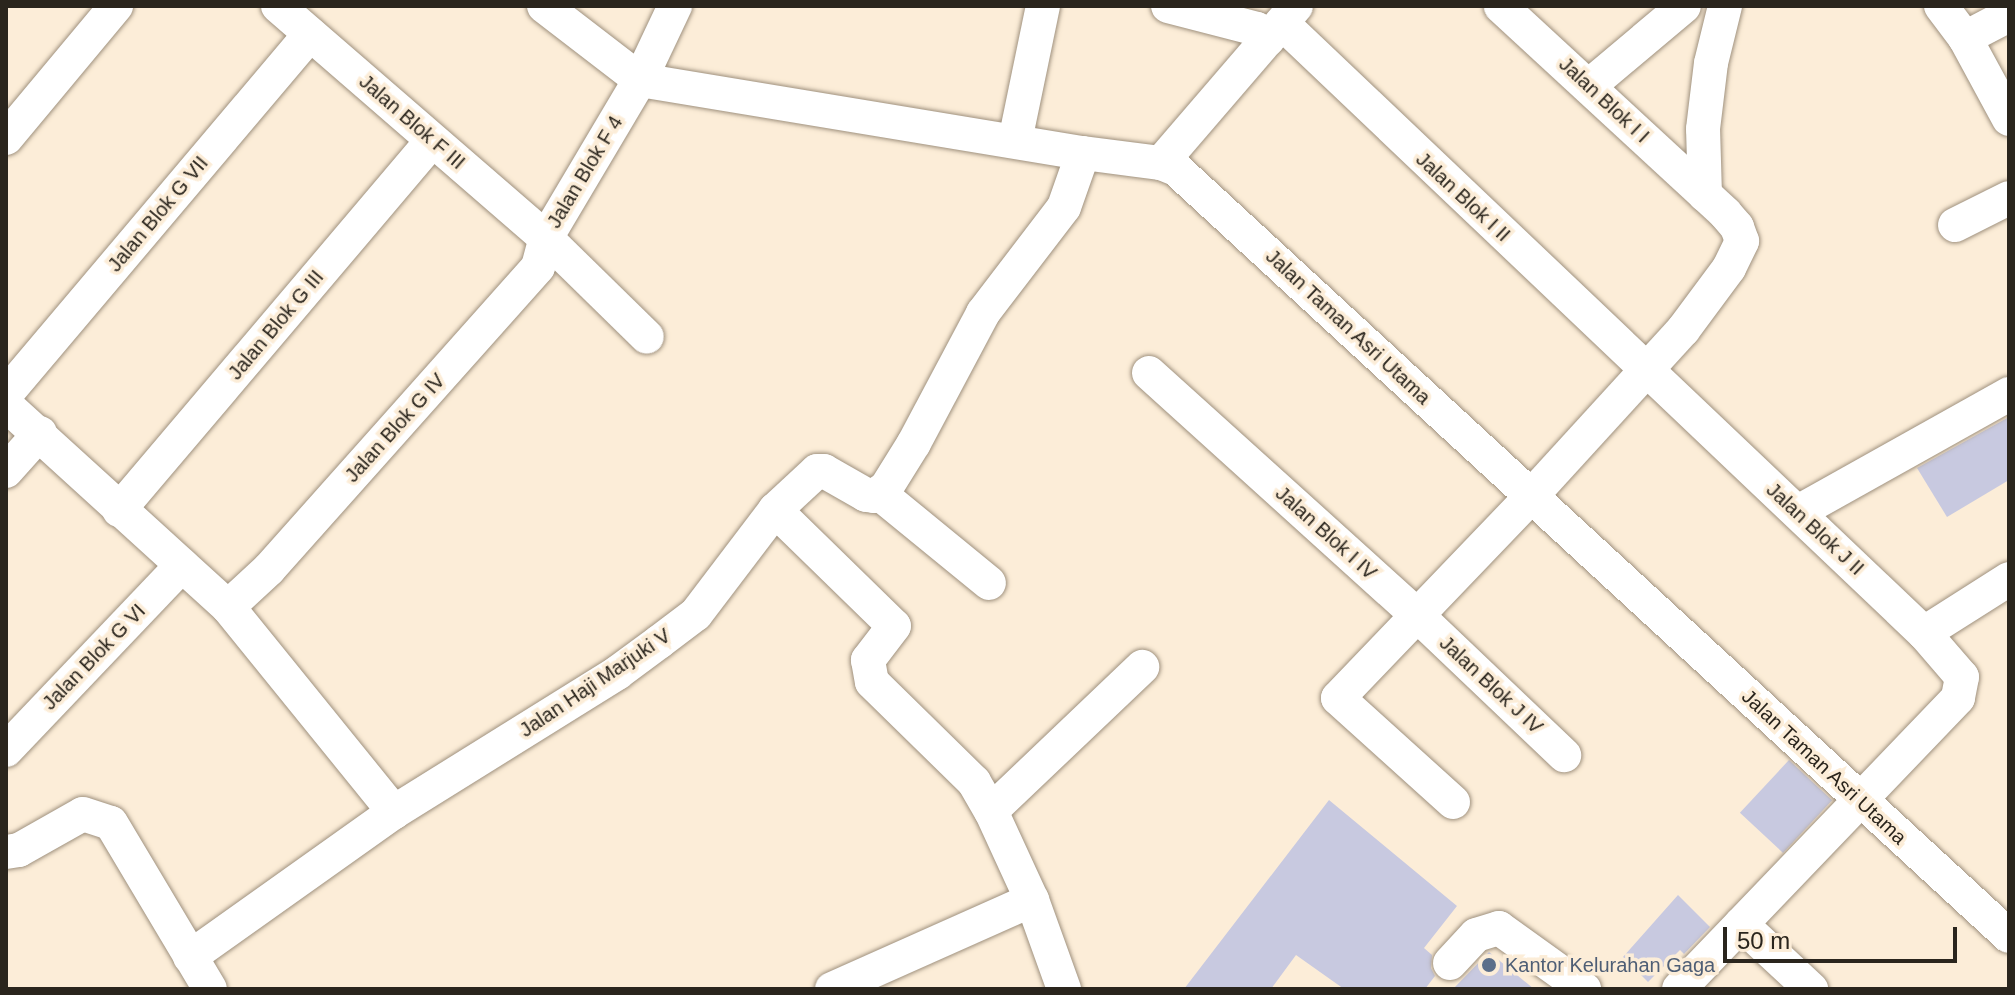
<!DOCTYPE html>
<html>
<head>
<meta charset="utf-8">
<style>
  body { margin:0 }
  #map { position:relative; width:2015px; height:995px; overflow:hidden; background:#fcedd8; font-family:Helvetica,sans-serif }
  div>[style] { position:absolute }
  .building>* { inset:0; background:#c8c9e0; transform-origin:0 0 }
  .roads { filter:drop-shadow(0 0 2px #9f917e) drop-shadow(0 0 2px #9f917e) }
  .minor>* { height:34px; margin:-17px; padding:0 17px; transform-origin:17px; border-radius:17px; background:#fff }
  .dots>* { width:22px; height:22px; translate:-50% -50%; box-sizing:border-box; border:4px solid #fcedd8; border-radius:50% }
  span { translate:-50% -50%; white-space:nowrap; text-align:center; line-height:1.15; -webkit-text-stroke:7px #fcedd8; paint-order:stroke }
  .street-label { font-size:20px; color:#2a251d }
  .service-label { font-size:20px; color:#4e5e75 }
  .left { translate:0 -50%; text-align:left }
  .frame { position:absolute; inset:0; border:8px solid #2a251d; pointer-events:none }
  .scale { position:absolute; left:1723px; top:927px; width:234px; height:36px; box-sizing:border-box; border:4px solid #2a251d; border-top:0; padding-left:10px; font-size:24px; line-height:28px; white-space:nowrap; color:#2a251d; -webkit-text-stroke:6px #fcedd8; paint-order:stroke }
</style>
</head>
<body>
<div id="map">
  <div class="building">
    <div style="clip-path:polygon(2009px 417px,2009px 480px,1947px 517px,1917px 468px)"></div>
    <div style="left:1789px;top:760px;width:59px;height:72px;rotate:43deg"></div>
    <div style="clip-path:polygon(1329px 800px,1457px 906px,1424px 948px,1432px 955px,1431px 968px,1435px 976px,1425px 989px,1344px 989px,1296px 955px,1271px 989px,1184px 989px)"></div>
    <div style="clip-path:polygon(1678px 895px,1710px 927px,1684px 954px,1680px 950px,1648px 982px,1623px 957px)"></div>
    <div style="clip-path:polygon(1489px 952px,1534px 989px,1453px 989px)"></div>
  </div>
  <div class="roads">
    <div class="minor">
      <div style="left:278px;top:6px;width:354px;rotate:40.9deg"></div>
      <div style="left:546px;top:238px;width:141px;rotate:44.4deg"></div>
      <div style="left:544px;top:6px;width:121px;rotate:37.6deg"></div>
      <div style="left:640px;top:80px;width:449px;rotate:9.4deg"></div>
      <div style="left:1083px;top:153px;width:79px;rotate:7.3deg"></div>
      <div style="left:1161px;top:163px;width:16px;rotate:22deg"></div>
      <div style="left:1176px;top:169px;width:1132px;rotate:42.64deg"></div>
      <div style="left:1168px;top:6px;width:92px;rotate:14.5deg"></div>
      <div style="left:1257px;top:29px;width:15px;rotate:42deg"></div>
      <div style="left:1941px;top:6px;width:40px;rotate:53deg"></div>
      <div style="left:1965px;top:38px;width:50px;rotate:-27.6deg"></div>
      <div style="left:1282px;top:23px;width:886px;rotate:43.54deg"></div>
      <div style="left:1924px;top:633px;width:58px;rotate:49.2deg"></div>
      <div style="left:1962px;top:677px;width:21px;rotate:101deg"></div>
      <div style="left:1958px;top:698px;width:403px;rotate:133.8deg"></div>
      <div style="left:1965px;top:38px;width:92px;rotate:61.5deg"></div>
      <div style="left:1589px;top:86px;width:124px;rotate:-40.1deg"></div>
      <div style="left:6px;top:138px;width:172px;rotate:-50.2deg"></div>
      <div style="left:1015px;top:141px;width:138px;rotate:-78.3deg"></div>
      <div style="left:1161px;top:163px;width:207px;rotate:-49.3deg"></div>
      <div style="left:1705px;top:195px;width:66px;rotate:-91.7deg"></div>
      <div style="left:1703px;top:129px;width:66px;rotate:-83.1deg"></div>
      <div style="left:1711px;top:63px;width:59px;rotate:-76.2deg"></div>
      <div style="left:1955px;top:225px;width:60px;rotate:-26.6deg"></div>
      <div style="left:1149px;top:373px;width:363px;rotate:42.1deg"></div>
      <div style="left:1418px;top:616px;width:202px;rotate:43.6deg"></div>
      <div style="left:6px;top:394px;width:471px;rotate:-49.8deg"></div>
      <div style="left:6px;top:405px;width:300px;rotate:42.3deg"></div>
      <div style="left:228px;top:607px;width:264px;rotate:51deg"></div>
      <div style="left:6px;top:471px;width:51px;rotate:-48.2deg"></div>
      <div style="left:879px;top:493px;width:142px;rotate:39.3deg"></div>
      <div style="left:119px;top:510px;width:484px;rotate:-49.7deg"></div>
      <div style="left:775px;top:510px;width:166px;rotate:44.3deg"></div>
      <div style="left:894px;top:626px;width:43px;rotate:127.4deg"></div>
      <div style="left:868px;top:660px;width:22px;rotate:80deg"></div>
      <div style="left:872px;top:682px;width:143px;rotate:44.4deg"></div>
      <div style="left:974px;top:782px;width:34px;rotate:60deg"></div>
      <div style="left:991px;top:811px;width:98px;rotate:65.3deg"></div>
      <div style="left:1032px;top:900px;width:95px;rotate:70.2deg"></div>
      <div style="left:1798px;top:512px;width:242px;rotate:-29.2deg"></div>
      <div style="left:228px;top:607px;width:56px;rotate:-42.8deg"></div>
      <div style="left:269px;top:569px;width:404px;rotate:-48.3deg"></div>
      <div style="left:538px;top:267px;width:30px;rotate:-75deg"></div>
      <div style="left:546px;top:238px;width:184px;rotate:-59.3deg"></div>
      <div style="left:640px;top:80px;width:82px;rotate:-64.7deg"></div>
      <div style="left:1924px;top:633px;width:101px;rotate:-32.4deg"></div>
      <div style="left:6px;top:750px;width:255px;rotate:-46.4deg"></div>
      <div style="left:1453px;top:802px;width:155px;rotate:-137.9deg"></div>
      <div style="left:1338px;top:698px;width:269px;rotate:-46.2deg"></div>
      <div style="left:1524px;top:504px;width:236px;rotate:-47.6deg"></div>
      <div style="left:1683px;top:330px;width:77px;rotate:-53.4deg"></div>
      <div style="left:1729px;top:268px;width:30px;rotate:-64deg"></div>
      <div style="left:1742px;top:241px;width:15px;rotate:-110deg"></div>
      <div style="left:1737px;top:227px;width:18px;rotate:-131deg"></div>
      <div style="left:1725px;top:213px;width:305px;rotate:-137.3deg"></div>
      <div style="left:991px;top:811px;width:209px;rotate:-43.6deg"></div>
      <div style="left:6px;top:852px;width:13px;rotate:-9deg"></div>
      <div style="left:19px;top:850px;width:73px;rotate:-29.4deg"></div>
      <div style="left:83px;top:814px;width:29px;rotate:18deg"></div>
      <div style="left:111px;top:823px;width:193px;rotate:59.2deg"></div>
      <div style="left:1741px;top:924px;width:96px;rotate:42.9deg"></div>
      <div style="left:190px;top:957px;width:250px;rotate:-35.4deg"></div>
      <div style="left:394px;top:812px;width:263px;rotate:-31.9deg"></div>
      <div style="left:617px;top:673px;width:52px;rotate:-36.4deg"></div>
      <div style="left:659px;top:642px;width:46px;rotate:-37.1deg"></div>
      <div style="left:696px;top:614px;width:131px;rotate:-52.8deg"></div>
      <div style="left:775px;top:510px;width:57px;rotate:-42.9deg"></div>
      <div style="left:817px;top:471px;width:7px"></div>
      <div style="left:824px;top:471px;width:48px;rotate:29.7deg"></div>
      <div style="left:866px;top:495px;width:8px;rotate:7deg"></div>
      <div style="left:874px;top:496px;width:14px;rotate:-34deg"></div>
      <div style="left:886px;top:488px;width:53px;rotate:-58.1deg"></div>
      <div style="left:914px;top:443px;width:147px;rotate:-62deg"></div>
      <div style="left:983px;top:313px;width:133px;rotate:-52.6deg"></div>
      <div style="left:1064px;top:207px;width:57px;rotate:-70.6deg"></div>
      <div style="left:1450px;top:963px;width:38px;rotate:-47deg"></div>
      <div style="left:1476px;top:935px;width:24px;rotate:-17deg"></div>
      <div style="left:1499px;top:928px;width:105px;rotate:35.7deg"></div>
      <div style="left:832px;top:989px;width:219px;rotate:-24deg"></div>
    </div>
  </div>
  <div class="dots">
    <div style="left:1489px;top:965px;background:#5c6f8a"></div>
  </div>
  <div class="street-label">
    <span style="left:1604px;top:100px;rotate:43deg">Jalan Blok I I</span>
    <span style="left:412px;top:122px;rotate:41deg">Jalan Blok F III</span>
    <span style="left:585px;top:172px;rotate:-59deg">Jalan Blok F 4</span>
    <span style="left:1463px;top:197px;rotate:43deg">Jalan Blok I II</span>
    <span style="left:158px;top:214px;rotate:-50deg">Jalan Blok G VII</span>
    <span style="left:276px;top:325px;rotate:-50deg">Jalan Blok G III</span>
    <span style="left:1348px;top:327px;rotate:43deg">Jalan Taman Asri Utama</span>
    <span style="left:395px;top:428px;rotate:-48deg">Jalan Blok G IV</span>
    <span style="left:1815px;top:529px;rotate:43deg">Jalan Blok J II</span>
    <span style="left:1326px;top:533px;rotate:42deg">Jalan Blok I IV</span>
    <span style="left:94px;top:657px;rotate:-46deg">Jalan Blok G VI</span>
    <span style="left:595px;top:683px;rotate:-34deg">Jalan Haji Marjuki V</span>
    <span style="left:1491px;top:685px;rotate:43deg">Jalan Blok J IV</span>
    <span style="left:1824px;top:767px;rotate:43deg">Jalan Taman Asri Utama</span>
  </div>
  <div class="service-label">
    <span class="left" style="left:1505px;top:965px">Kantor Kelurahan Gaga</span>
  </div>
  <div class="frame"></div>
  <div class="scale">50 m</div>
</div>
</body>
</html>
